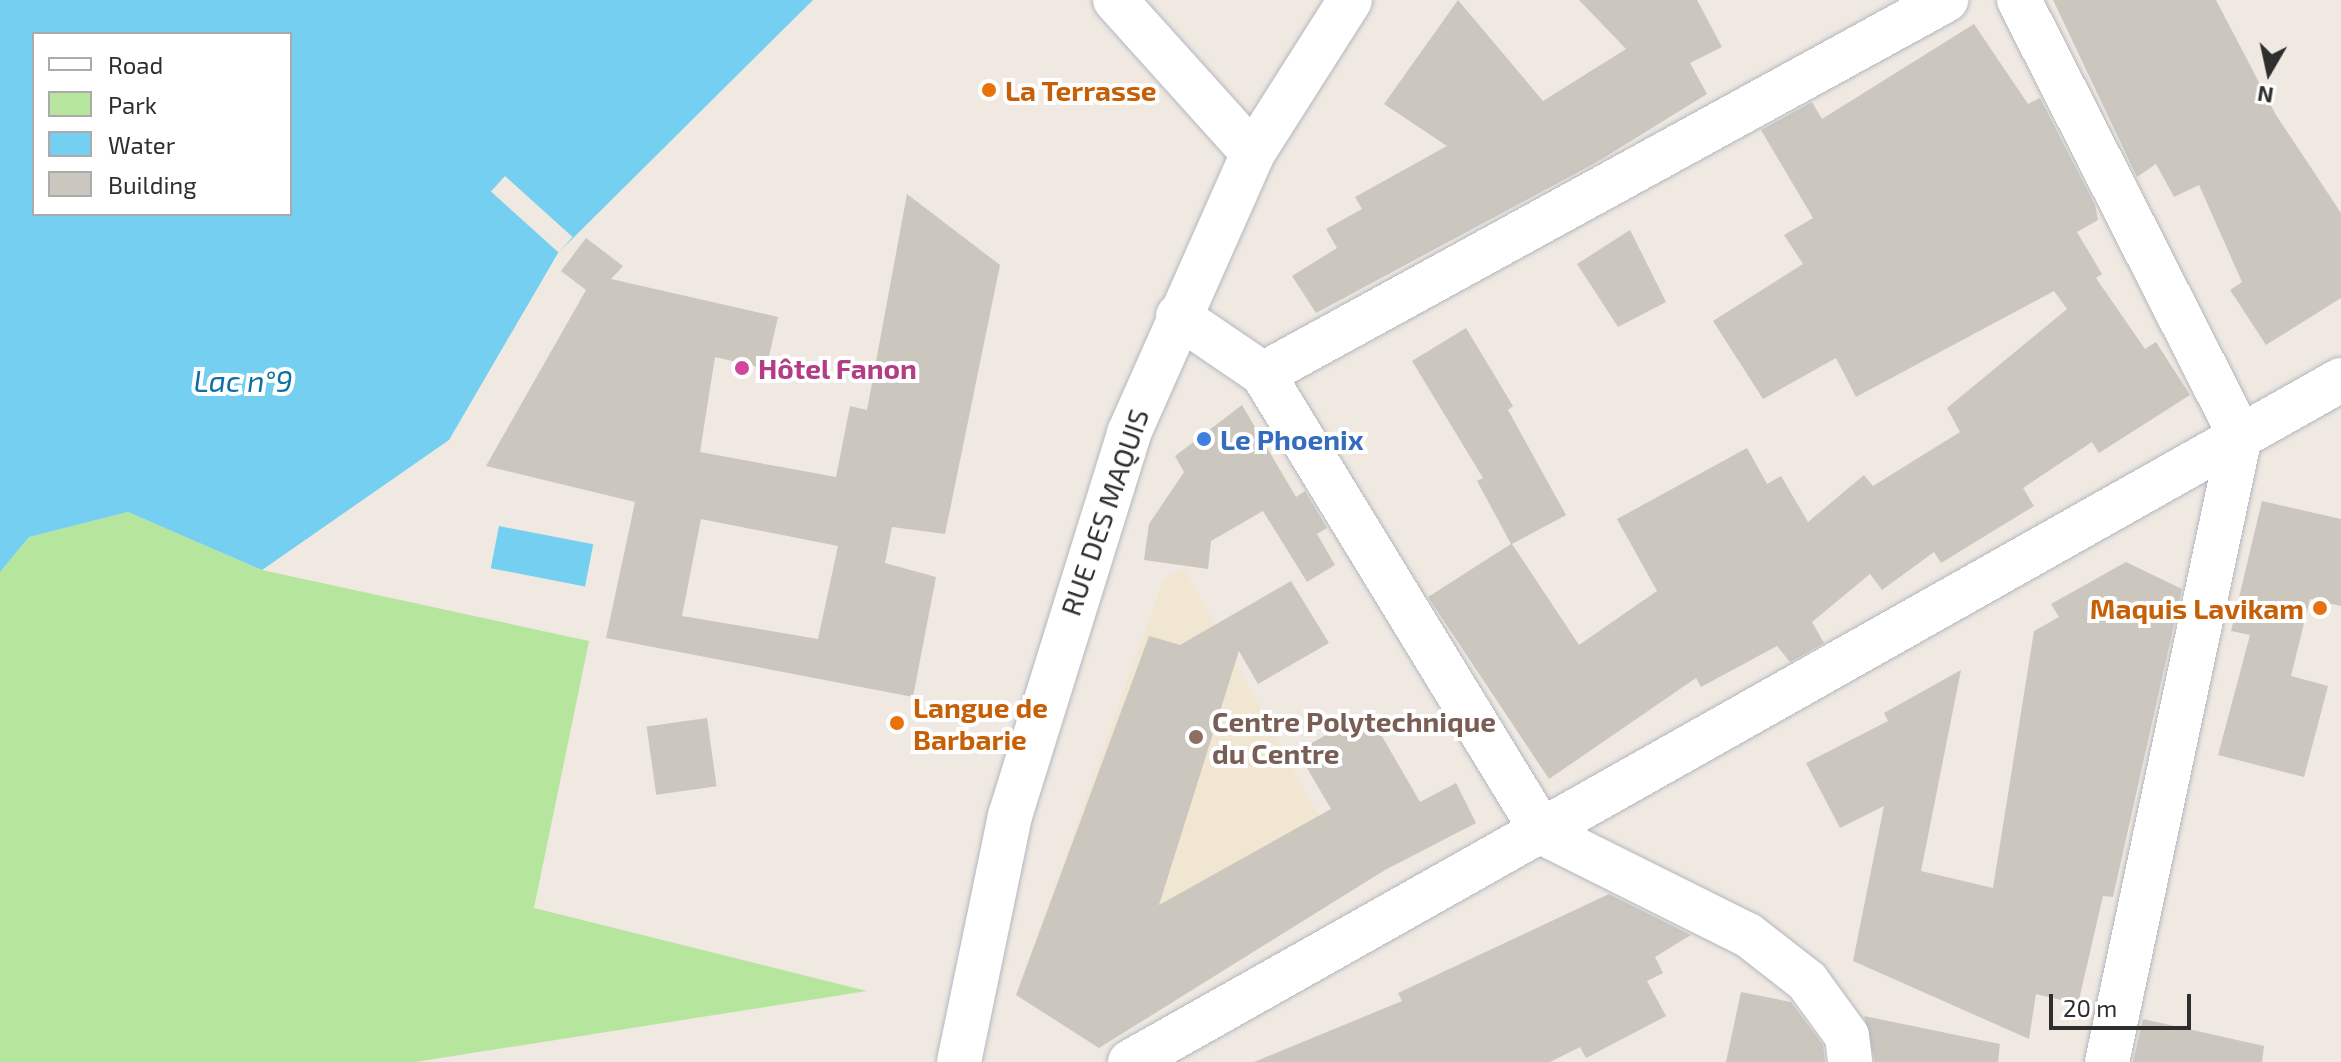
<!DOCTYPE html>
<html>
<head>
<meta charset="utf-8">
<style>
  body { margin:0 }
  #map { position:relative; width:2341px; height:1062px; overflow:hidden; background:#efe9e1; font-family:"Exo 2",sans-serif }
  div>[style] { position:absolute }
  .education>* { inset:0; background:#f0e6d1 }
  .green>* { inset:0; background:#b6e59e }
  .water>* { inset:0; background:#75cff0; transform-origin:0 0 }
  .pier>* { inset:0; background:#efe9e1; transform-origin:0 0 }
  .building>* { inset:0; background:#cbc7bf; transform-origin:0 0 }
  .roads { filter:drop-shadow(0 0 2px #b4b7c1) drop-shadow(0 0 2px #b4b7c1) }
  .minor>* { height:44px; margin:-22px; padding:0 22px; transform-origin:22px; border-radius:22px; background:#fff }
  .tertiary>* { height:44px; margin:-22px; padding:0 22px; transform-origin:22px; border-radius:22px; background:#fff }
  .dots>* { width:22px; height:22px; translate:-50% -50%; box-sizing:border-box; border:4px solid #fff; border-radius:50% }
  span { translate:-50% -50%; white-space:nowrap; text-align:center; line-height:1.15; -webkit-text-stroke:8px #fff; paint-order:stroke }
  .food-label { font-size:28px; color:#c56008; font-weight:700 }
  .left { translate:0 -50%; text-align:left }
  .right { translate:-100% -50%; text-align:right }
  .hotel-label { font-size:28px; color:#b23c85; font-weight:700 }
  .shop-label { font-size:28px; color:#366cbe; font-weight:700 }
  .street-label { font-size:28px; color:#2e2e2e }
  .education-label { font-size:28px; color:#785e54; font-weight:700 }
  .water-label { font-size:30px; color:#0d6fa3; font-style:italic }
  .legend { position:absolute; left:32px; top:32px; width:260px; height:184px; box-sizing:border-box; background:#fff; border:2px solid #ababab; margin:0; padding:10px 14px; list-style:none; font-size:24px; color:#2e2e2e }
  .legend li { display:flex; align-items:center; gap:16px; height:40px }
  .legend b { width:40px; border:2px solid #ababab }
  .north { position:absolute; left:2229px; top:32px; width:80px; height:80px; -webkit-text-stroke:6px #fff; paint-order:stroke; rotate:189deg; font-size:22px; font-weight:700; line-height:32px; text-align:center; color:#2e2e2e }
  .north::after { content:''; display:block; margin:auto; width:28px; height:36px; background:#2e2e2e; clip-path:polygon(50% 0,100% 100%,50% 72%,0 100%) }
  .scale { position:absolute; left:2049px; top:994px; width:142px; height:36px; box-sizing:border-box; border:4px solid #2e2e2e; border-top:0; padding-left:10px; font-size:24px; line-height:28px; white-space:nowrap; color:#2e2e2e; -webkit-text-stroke:6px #fff; paint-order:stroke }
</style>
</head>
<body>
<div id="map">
  <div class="education">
    <div style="clip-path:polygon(1185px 569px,1357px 887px,1099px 1048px,1016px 995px,1164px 578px)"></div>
  </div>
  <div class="green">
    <div style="clip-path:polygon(128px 512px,262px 570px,589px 641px,534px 908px,867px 991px,415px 1062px,0 1062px,0 572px,29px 537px)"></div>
  </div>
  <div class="water">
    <div style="clip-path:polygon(evenodd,0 0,813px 0,558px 253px,449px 440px,262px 570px,128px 512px,29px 537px,0 572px,0 0,34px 34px,290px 34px,290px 214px,34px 214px,34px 34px)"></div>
    <div style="left:499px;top:526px;width:96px;height:43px;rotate:11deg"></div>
  </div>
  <div class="pier">
    <div style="left:505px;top:176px;width:91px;height:21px;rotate:42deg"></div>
  </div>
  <div class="building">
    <div style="clip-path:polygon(1458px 0,1543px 101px,1626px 49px,1579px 0,1697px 0,1722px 47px,1690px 63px,1707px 94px,1597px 162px,1316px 313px,1292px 276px,1337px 248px,1326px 229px,1362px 209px,1355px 197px,1447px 146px,1384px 104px)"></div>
    <div style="clip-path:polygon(2053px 0,2216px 0,2276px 115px,2341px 213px,2341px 298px,2266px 345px,2230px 290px,2242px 282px,2199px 185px,2174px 197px,2156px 164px,2137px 177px)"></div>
    <div style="clip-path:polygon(1974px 24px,2028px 104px,2040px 98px,2095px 205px,2098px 220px,2077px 232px,2102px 274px,2096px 278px,2145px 349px,2156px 342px,2190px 395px,2099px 453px,2092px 442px,2023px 488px,2034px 506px,1941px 563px,1934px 552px,1882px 590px,1870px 574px,1812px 622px,1824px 643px,1790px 662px,1777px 646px,1701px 687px,1696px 678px,1549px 779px,1428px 597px,1511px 544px,1477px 481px,1483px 478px,1412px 361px,1466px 328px,1513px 406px,1508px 410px,1566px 515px,1512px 544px,1579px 645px,1657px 591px,1617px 519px,1747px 448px,1767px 484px,1781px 476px,1808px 522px,1864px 475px,1873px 486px,1960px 432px,1947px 408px,2067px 309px,2054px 291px,1856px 397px,1836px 358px,1763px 399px,1713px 321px,1803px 264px,1784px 235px,1813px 218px,1761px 130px,1812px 102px,1822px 119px)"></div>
    <div style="clip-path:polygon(evenodd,907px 194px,1000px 265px,945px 534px,892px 527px,885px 563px,936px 577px,913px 697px,606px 638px,635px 502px,486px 466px,586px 290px,561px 271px,586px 238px,623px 266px,611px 279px,778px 317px,766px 369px,715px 357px,700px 452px,836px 477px,850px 406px,867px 410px,907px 194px,701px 519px,838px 546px,818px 639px,682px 616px,701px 519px)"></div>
    <div style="clip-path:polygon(1630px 230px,1666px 302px,1618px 327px,1577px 264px)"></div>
    <div style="clip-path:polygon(1242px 405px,1296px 497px,1305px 491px,1327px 528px,1317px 534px,1335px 565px,1307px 582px,1263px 511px,1211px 541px,1208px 569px,1144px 560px,1149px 524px,1184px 472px,1175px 456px)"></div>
    <div style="clip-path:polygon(2262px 501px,2341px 519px,2341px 606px,2310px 599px,2291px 676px,2328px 686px,2304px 777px,2218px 755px,2250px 635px,2231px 631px)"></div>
    <div style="clip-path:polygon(2126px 562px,2182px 589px,2113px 897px,2103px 896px,2078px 1004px,2036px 994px,2029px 1039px,1853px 961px,1884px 806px,1840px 828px,1806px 763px,1888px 721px,1884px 713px,1961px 670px,1921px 871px,1993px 888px,2034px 631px,2059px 617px,2051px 604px)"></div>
    <div style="clip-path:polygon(1291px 581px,1329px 643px,1258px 684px,1239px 651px,1159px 905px,1331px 809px,1297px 751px,1368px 712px,1420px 802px,1456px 783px,1476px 823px,1385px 870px,1099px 1048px,1016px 995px,1149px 636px,1180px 645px)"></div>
    <div style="left:707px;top:718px;width:69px;height:61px;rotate:82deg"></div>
    <div style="clip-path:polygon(1609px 894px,1691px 935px,1655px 957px,1663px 973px,1647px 981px,1666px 1016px,1586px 1058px,1580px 1047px,1550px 1062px,1254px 1062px,1402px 1001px,1398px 993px)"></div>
    <div style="clip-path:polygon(1741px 992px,1791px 1002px,1823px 1045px,1825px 1062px,1726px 1062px)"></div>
    <div style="clip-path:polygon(1864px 1016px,2000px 1044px,1998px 1062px,1875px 1062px)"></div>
    <div style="clip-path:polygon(2143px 1019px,2264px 1046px,2262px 1062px,2133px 1062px)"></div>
  </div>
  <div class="roads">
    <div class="minor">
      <div style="left:2019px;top:0;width:489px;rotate:63.1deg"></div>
      <div style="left:2240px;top:436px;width:640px;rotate:101.99deg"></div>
      <div style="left:1178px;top:316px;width:103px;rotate:34.3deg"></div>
      <div style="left:1263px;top:374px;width:538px;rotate:58.62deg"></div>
      <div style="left:1543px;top:833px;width:229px;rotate:26.5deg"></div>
      <div style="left:1748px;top:935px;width:75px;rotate:37.9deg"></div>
      <div style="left:1807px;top:981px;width:68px;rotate:54deg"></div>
      <div style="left:1847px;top:1036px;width:26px;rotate:83deg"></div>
      <div style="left:1263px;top:374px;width:779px;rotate:-28.7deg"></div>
    </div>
    <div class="tertiary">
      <div style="left:1115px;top:0;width:206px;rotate:48deg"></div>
      <div style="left:959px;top:1062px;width:251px;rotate:-78.3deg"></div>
      <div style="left:1010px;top:816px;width:401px;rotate:-72.7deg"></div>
      <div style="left:1129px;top:433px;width:306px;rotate:-66.1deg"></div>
      <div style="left:1253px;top:153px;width:181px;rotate:-57.6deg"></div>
      <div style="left:1130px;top:1062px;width:1390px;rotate:-29.39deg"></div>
    </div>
  </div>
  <div class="dots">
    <div style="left:989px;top:90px;background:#e8710a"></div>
    <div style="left:742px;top:368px;background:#d1479c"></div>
    <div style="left:1204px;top:439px;background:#3f7fe0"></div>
    <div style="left:2320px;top:608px;background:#e8710a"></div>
    <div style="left:897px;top:723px;background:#e8710a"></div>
    <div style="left:1196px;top:737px;background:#8d6e63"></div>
  </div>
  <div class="food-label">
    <span class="left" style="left:1005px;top:90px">La Terrasse</span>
    <span class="right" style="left:2304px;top:608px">Maquis Lavikam</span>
    <span class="left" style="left:913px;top:723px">Langue de<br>Barbarie</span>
  </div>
  <div class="hotel-label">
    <span class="left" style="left:758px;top:368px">Hôtel Fanon</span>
  </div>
  <div class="shop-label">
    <span class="left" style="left:1220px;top:439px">Le Phoenix</span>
  </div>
  <div class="street-label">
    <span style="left:1104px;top:512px;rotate:-71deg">RUE DES MAQUIS</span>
  </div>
  <div class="education-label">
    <span class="left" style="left:1212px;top:737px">Centre Polytechnique<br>du Centre</span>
  </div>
  <div class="water-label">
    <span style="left:243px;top:380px">Lac n°9</span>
  </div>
  <ul class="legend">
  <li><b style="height:10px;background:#fff"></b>Road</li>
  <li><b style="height:22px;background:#b6e59e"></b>Park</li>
  <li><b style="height:22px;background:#75cff0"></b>Water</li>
  <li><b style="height:22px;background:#cbc7bf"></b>Building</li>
  </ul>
  <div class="north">N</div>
  <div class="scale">20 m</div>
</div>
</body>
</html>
